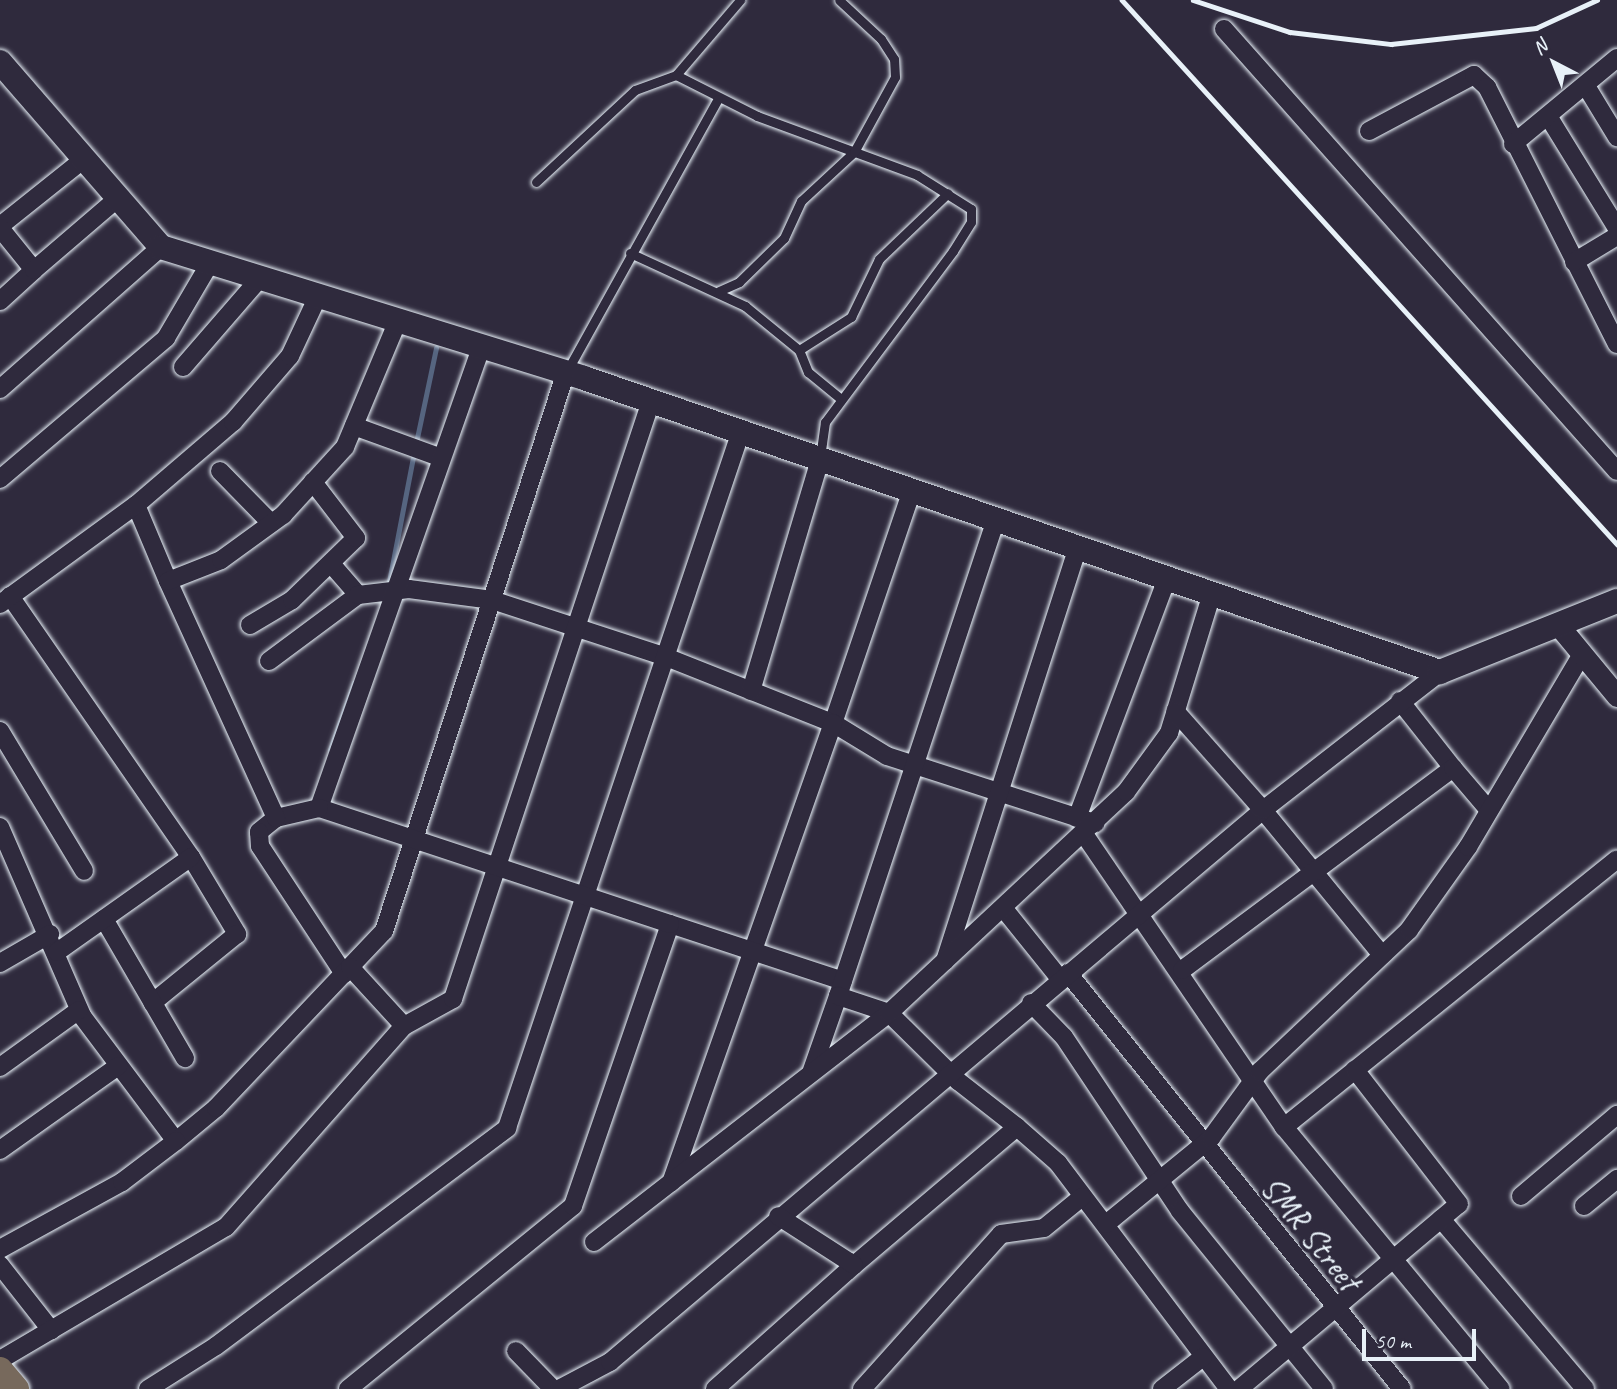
<!DOCTYPE html>
<html>
<head>
<meta charset="utf-8">
<style>
  body { margin:0 }
  #map { position:relative; width:1617px; height:1389px; overflow:hidden; background:#2f2a3d; font-family:Caveat,sans-serif }
  div>[style] { position:absolute }
  .stream>* { height:4.5px; margin:-2.25px; padding:0 2.25px; transform-origin:2.25px; border-radius:2.25px; background:#566580 }
  .roads { filter:drop-shadow(0 0 2px #e8f1f8) drop-shadow(0 0 2px #e8f1f8) }
  .service>* { height:9px; margin:-4.5px; padding:0 4.5px; transform-origin:4.5px; border-radius:4.5px; background:#2f2a3d }
  .minor>* { height:18px; margin:-9px; padding:0 9px; transform-origin:9px; border-radius:9px; background:#2f2a3d }
  .tertiary>* { height:21px; margin:-10.5px; padding:0 10.5px; transform-origin:10.5px; border-radius:10.5px; background:#2f2a3d }
  .secondary>* { height:24px; margin:-12px; padding:0 12px; transform-origin:12px; border-radius:12px; background:#2f2a3d }
  .primary>* { height:26px; margin:-13px; padding:0 13px; transform-origin:13px; border-radius:13px; background:#77695c }
  .rail>* { height:4.5px; margin:-2.25px; padding:0 2.25px; transform-origin:2.25px; border-radius:2.25px; background:#e8f1f8 }
  span { translate:-50% -50%; white-space:nowrap; text-align:center; line-height:1.15; -webkit-text-stroke:7px #2f2a3d; paint-order:stroke }
  .street-label { font-size:33px; color:#e8f1f8 }
  .north { position:absolute; left:1519px; top:28px; width:70px; height:70px; -webkit-text-stroke:5px #2f2a3d; paint-order:stroke; rotate:318deg; font-size:19px; font-weight:700; line-height:28px; text-align:center; color:#e8f1f8 }
  .north::after { content:''; display:block; margin:auto; width:24px; height:32px; background:#e8f1f8; clip-path:polygon(50% 0,100% 100%,50% 72%,0 100%) }
  .scale { position:absolute; left:1362px; top:1329px; width:114px; height:32px; box-sizing:border-box; border:4px solid #e8f1f8; border-top:0; padding-left:9px; font-size:21px; line-height:24px; white-space:nowrap; color:#e8f1f8; -webkit-text-stroke:5px #2f2a3d; paint-order:stroke }
</style>
</head>
<body>
<div id="map">
  <div class="stream">
    <div style="left:416px;top:443px;width:97px;rotate:-78.1deg"></div>
    <div style="left:389px;top:582px;width:132px;rotate:-79.1deg"></div>
    <div style="left:330px;top:750px;width:71px;rotate:-70.3deg"></div>
  </div>
  <div class="roads">
    <div class="service">
      <div style="left:676px;top:75px;width:99px;rotate:-49.5deg"></div>
      <div style="left:536px;top:182px;width:135px;rotate:-42.9deg"></div>
      <div style="left:635px;top:90px;width:44px;rotate:-20.1deg"></div>
      <div style="left:676px;top:75px;width:91px;rotate:26.8deg"></div>
      <div style="left:757px;top:116px;width:171px;rotate:20.2deg"></div>
      <div style="left:917px;top:175px;width:64px;rotate:32.2deg"></div>
      <div style="left:971px;top:209px;width:13px;rotate:90deg"></div>
      <div style="left:971px;top:222px;width:34px;rotate:122deg"></div>
      <div style="left:953px;top:251px;width:214px;rotate:126.8deg"></div>
      <div style="left:825px;top:422px;width:36px;rotate:98deg"></div>
      <div style="left:630px;top:253px;width:127px;rotate:24.7deg"></div>
      <div style="left:745px;top:306px;width:70px;rotate:39.2deg"></div>
      <div style="left:799px;top:350px;width:24px;rotate:68deg"></div>
      <div style="left:808px;top:372px;width:43px;rotate:39.3deg"></div>
      <div style="left:719px;top:291px;width:22px;rotate:-24deg"></div>
      <div style="left:739px;top:282px;width:63px;rotate:-44.4deg"></div>
      <div style="left:784px;top:238px;width:41px;rotate:-65.3deg"></div>
      <div style="left:801px;top:201px;width:72px;rotate:-42.8deg"></div>
      <div style="left:854px;top:152px;width:85px;rotate:-61.3deg"></div>
      <div style="left:895px;top:77px;width:18px;rotate:-93deg"></div>
      <div style="left:894px;top:59px;width:24px;rotate:-123deg"></div>
      <div style="left:881px;top:39px;width:57px;rotate:-137.1deg"></div>
      <div style="left:799px;top:350px;width:62px;rotate:-32.4deg"></div>
      <div style="left:851px;top:317px;width:64px;rotate:-64.2deg"></div>
      <div style="left:879px;top:259px;width:95px;rotate:-43.7deg"></div>
      <div style="left:567px;top:371px;width:311px;rotate:-61deg"></div>
    </div>
    <div class="minor">
      <div style="left:1224px;top:29px;width:591px;rotate:48.36deg"></div>
      <div style="left:1586px;top:86px;width:60px;rotate:58.7deg"></div>
      <div style="left:1548px;top:116px;width:132px;rotate:58.4deg"></div>
      <div style="left:1369px;top:131px;width:119px;rotate:-28.1deg"></div>
      <div style="left:1474px;top:75px;width:18px;rotate:43deg"></div>
      <div style="left:1487px;top:87px;width:288px;rotate:63.2deg"></div>
      <div style="left:1513px;top:144px;width:135px;rotate:-39.6deg"></div>
      <div style="left:0;top:226px;width:107px;rotate:-38.6deg"></div>
      <div style="left:0;top:228px;width:54px;rotate:51deg"></div>
      <div style="left:34px;top:270px;width:46px;rotate:137.6deg"></div>
      <div style="left:1574px;top:262px;width:50px;rotate:-31.2deg"></div>
      <div style="left:34px;top:270px;width:111px;rotate:-40.6deg"></div>
      <div style="left:183px;top:367px;width:118px;rotate:-49.1deg"></div>
      <div style="left:0;top:389px;width:215px;rotate:-41.4deg"></div>
      <div style="left:354px;top:426px;width:90px;rotate:20deg"></div>
      <div style="left:220px;top:471px;width:73px;rotate:45.6deg"></div>
      <div style="left:0;top:479px;width:218px;rotate:-40.3deg"></div>
      <div style="left:166px;top:338px;width:87px;rotate:-59.6deg"></div>
      <div style="left:912px;top:490px;width:246px;rotate:108.7deg"></div>
      <div style="left:833px;top:723px;width:63px;rotate:31.4deg"></div>
      <div style="left:887px;top:756px;width:219px;rotate:17.9deg"></div>
      <div style="left:136px;top:505px;width:82px;rotate:67.2deg"></div>
      <div style="left:333px;top:566px;width:38px;rotate:49deg"></div>
      <div style="left:10px;top:596px;width:318px;rotate:55.3deg"></div>
      <div style="left:191px;top:857px;width:90px;rotate:59.1deg"></div>
      <div style="left:237px;top:934px;width:109px;rotate:140.9deg"></div>
      <div style="left:0;top:604px;width:168px;rotate:-36.1deg"></div>
      <div style="left:136px;top:505px;width:128px;rotate:-40.6deg"></div>
      <div style="left:233px;top:422px;width:87px;rotate:-49.2deg"></div>
      <div style="left:290px;top:356px;width:66px;rotate:-65deg"></div>
      <div style="left:250px;top:625px;width:49px;rotate:-30.8deg"></div>
      <div style="left:292px;top:600px;width:89px;rotate:-44.1deg"></div>
      <div style="left:356px;top:538px;width:71px;rotate:-127.5deg"></div>
      <div style="left:269px;top:661px;width:111px;rotate:-36.6deg"></div>
      <div style="left:358px;top:595px;width:51px;rotate:-6.7deg"></div>
      <div style="left:409px;top:589px;width:84px;rotate:7.5deg"></div>
      <div style="left:492px;top:600px;width:183px;rotate:18.1deg"></div>
      <div style="left:666px;top:657px;width:180px;rotate:21.6deg"></div>
      <div style="left:833px;top:723px;width:487px;rotate:109.4deg"></div>
      <div style="left:751px;top:691px;width:242px;rotate:-73.4deg"></div>
      <div style="left:1400px;top:701px;width:85px;rotate:51.7deg"></div>
      <div style="left:0;top:731px;width:163px;rotate:59deg"></div>
      <div style="left:319px;top:808px;width:490px;rotate:-70.6deg"></div>
      <div style="left:276px;top:818px;width:22px;rotate:141deg"></div>
      <div style="left:259px;top:832px;width:14px;rotate:86deg"></div>
      <div style="left:260px;top:846px;width:153px;rotate:56.7deg"></div>
      <div style="left:1077px;top:818px;width:256px;rotate:-69.4deg"></div>
      <div style="left:0;top:827px;width:206px;rotate:66.5deg"></div>
      <div style="left:82px;top:1016px;width:156px;rotate:53.1deg"></div>
      <div style="left:176px;top:1141px;width:52px;rotate:-39.5deg"></div>
      <div style="left:216px;top:1108px;width:244px;rotate:-46.5deg"></div>
      <div style="left:384px;top:931px;width:588px;rotate:-71.97deg"></div>
      <div style="left:1084px;top:834px;width:355px;rotate:55.7deg"></div>
      <div style="left:1284px;top:1127px;width:340px;rotate:50.4deg"></div>
      <div style="left:1004px;top:909px;width:90px;rotate:51.3deg"></div>
      <div style="left:104px;top:919px;width:161px;rotate:59.8deg"></div>
      <div style="left:670px;top:924px;width:182px;rotate:18.2deg"></div>
      <div style="left:57px;top:952px;width:164px;rotate:-35.3deg"></div>
      <div style="left:1382px;top:955px;width:188px;rotate:-129.4deg"></div>
      <div style="left:1263px;top:810px;width:224px;rotate:-37.9deg"></div>
      <div style="left:945px;top:961px;width:435px;rotate:-72.2deg"></div>
      <div style="left:0;top:963px;width:58px;rotate:-30.1deg"></div>
      <div style="left:350px;top:967px;width:80px;rotate:47.5deg"></div>
      <div style="left:1182px;top:970px;width:338px;rotate:-36.7deg"></div>
      <div style="left:1453px;top:768px;width:54px;rotate:49.5deg"></div>
      <div style="left:1068px;top:973px;width:533px;rotate:51.24deg"></div>
      <div style="left:838px;top:996px;width:502px;rotate:-71.67deg"></div>
      <div style="left:1031px;top:1003px;width:47px;rotate:45.9deg"></div>
      <div style="left:1064px;top:1037px;width:209px;rotate:56.3deg"></div>
      <div style="left:1180px;top:1211px;width:229px;rotate:51deg"></div>
      <div style="left:0;top:1067px;width:97px;rotate:-35.8deg"></div>
      <div style="left:811px;top:1073px;width:82px;rotate:-70.7deg"></div>
      <div style="left:838px;top:996px;width:54px;rotate:18.4deg"></div>
      <div style="left:889px;top:1013px;width:97px;rotate:44.6deg"></div>
      <div style="left:958px;top:1081px;width:75px;rotate:37.9deg"></div>
      <div style="left:1017px;top:1127px;width:214px;rotate:139.7deg"></div>
      <div style="left:1017px;top:1127px;width:55px;rotate:41.3deg"></div>
      <div style="left:1058px;top:1163px;width:283px;rotate:52.9deg"></div>
      <div style="left:1284px;top:1127px;width:427px;rotate:-38.8deg"></div>
      <div style="left:0;top:1150px;width:145px;rotate:-35.4deg"></div>
      <div style="left:1521px;top:1196px;width:126px;rotate:-40.2deg"></div>
      <div style="left:1584px;top:1206px;width:43px;rotate:-39.3deg"></div>
      <div style="left:1441px;top:1219px;width:223px;rotate:49.7deg"></div>
      <div style="left:1106px;top:1224px;width:136px;rotate:-39.3deg"></div>
      <div style="left:1211px;top:1138px;width:83px;rotate:-53.8deg"></div>
      <div style="left:1260px;top:1071px;width:205px;rotate:-43.4deg"></div>
      <div style="left:1409px;top:930px;width:102px;rotate:-54.6deg"></div>
      <div style="left:1468px;top:847px;width:224px;rotate:-59.4deg"></div>
      <div style="left:594px;top:1242px;width:373px;rotate:-37.8deg"></div>
      <div style="left:889px;top:1013px;width:324px;rotate:-43deg"></div>
      <div style="left:1126px;top:792px;width:73px;rotate:-53.9deg"></div>
      <div style="left:1169px;top:733px;width:146px;rotate:-72.9deg"></div>
      <div style="left:0;top:1249px;width:139px;rotate:-28.8deg"></div>
      <div style="left:122px;top:1182px;width:68px;rotate:-37.2deg"></div>
      <div style="left:0;top:1265px;width:83px;rotate:51.9deg"></div>
      <div style="left:516px;top:1351px;width:53px;rotate:45.8deg"></div>
      <div style="left:0;top:1360px;width:262px;rotate:-30.5deg"></div>
      <div style="left:226px;top:1227px;width:268px;rotate:-48.5deg"></div>
      <div style="left:404px;top:1026px;width:56px;rotate:-28.9deg"></div>
      <div style="left:453px;top:999px;width:630px;rotate:-71.68deg"></div>
      <div style="left:148px;top:1389px;width:80px;rotate:-32.3deg"></div>
      <div style="left:216px;top:1346px;width:364px;rotate:-36.8deg"></div>
      <div style="left:507px;top:1128px;width:735px;rotate:-71.44deg"></div>
      <div style="left:348px;top:1389px;width:290px;rotate:-39.1deg"></div>
      <div style="left:573px;top:1206px;width:298px;rotate:-71deg"></div>
      <div style="left:670px;top:924px;width:370px;rotate:-161.7deg"></div>
      <div style="left:319px;top:808px;width:44px;rotate:166.9deg"></div>
      <div style="left:276px;top:818px;width:260px;rotate:-114.5deg"></div>
      <div style="left:168px;top:581px;width:57px;rotate:-21.6deg"></div>
      <div style="left:221px;top:560px;width:77px;rotate:-36deg"></div>
      <div style="left:283px;top:515px;width:92px;rotate:-47.6deg"></div>
      <div style="left:345px;top:447px;width:138px;rotate:-67.3deg"></div>
      <div style="left:559px;top:1389px;width:58px;rotate:-27.9deg"></div>
      <div style="left:610px;top:1362px;width:855px;rotate:-40.21deg"></div>
      <div style="left:1263px;top:810px;width:132px;rotate:-131.6deg"></div>
      <div style="left:715px;top:1389px;width:186px;rotate:-41.7deg"></div>
      <div style="left:854px;top:1265px;width:90px;rotate:-147.2deg"></div>
      <div style="left:862px;top:1389px;width:208px;rotate:-48.1deg"></div>
      <div style="left:1001px;top:1234px;width:43px;rotate:-7.9deg"></div>
      <div style="left:1044px;top:1228px;width:49px;rotate:-39.2deg"></div>
      <div style="left:1162px;top:1389px;width:52px;rotate:-38deg"></div>
      <div style="left:1239px;top:1389px;width:287px;rotate:-40.1deg"></div>
      <div style="left:1459px;top:1204px;width:170px;rotate:-127.8deg"></div>
    </div>
    <div class="tertiary">
      <div style="left:1559px;top:626px;width:91px;rotate:50.4deg"></div>
    </div>
    <div class="secondary">
      <div style="left:0;top:62px;width:245px;rotate:49deg"></div>
      <div style="left:161px;top:247px;width:443px;rotate:17.2deg"></div>
      <div style="left:584px;top:378px;width:905px;rotate:18.96deg"></div>
      <div style="left:1440px;top:672px;width:191px;rotate:-21.9deg"></div>
    </div>
    <div class="primary">
      <div style="left:0;top:1370px;width:25px;rotate:50deg"></div>
    </div>
  </div>
  <div class="rail">
    <div style="left:1122px;top:0;width:736px;rotate:47.7deg"></div>
    <div style="left:1193px;top:0;width:102px;rotate:18.3deg"></div>
    <div style="left:1290px;top:32px;width:102px;rotate:6.8deg"></div>
    <div style="left:1391px;top:44px;width:146px;rotate:-6.3deg"></div>
    <div style="left:1536px;top:28px;width:67px;rotate:-24.7deg"></div>
  </div>
  <div class="street-label">
    <span style="left:1310px;top:1234px;rotate:51deg">SMR Street</span>
  </div>
  <div class="north">N</div>
  <div class="scale">50 m</div>
</div>
</body>
</html>
